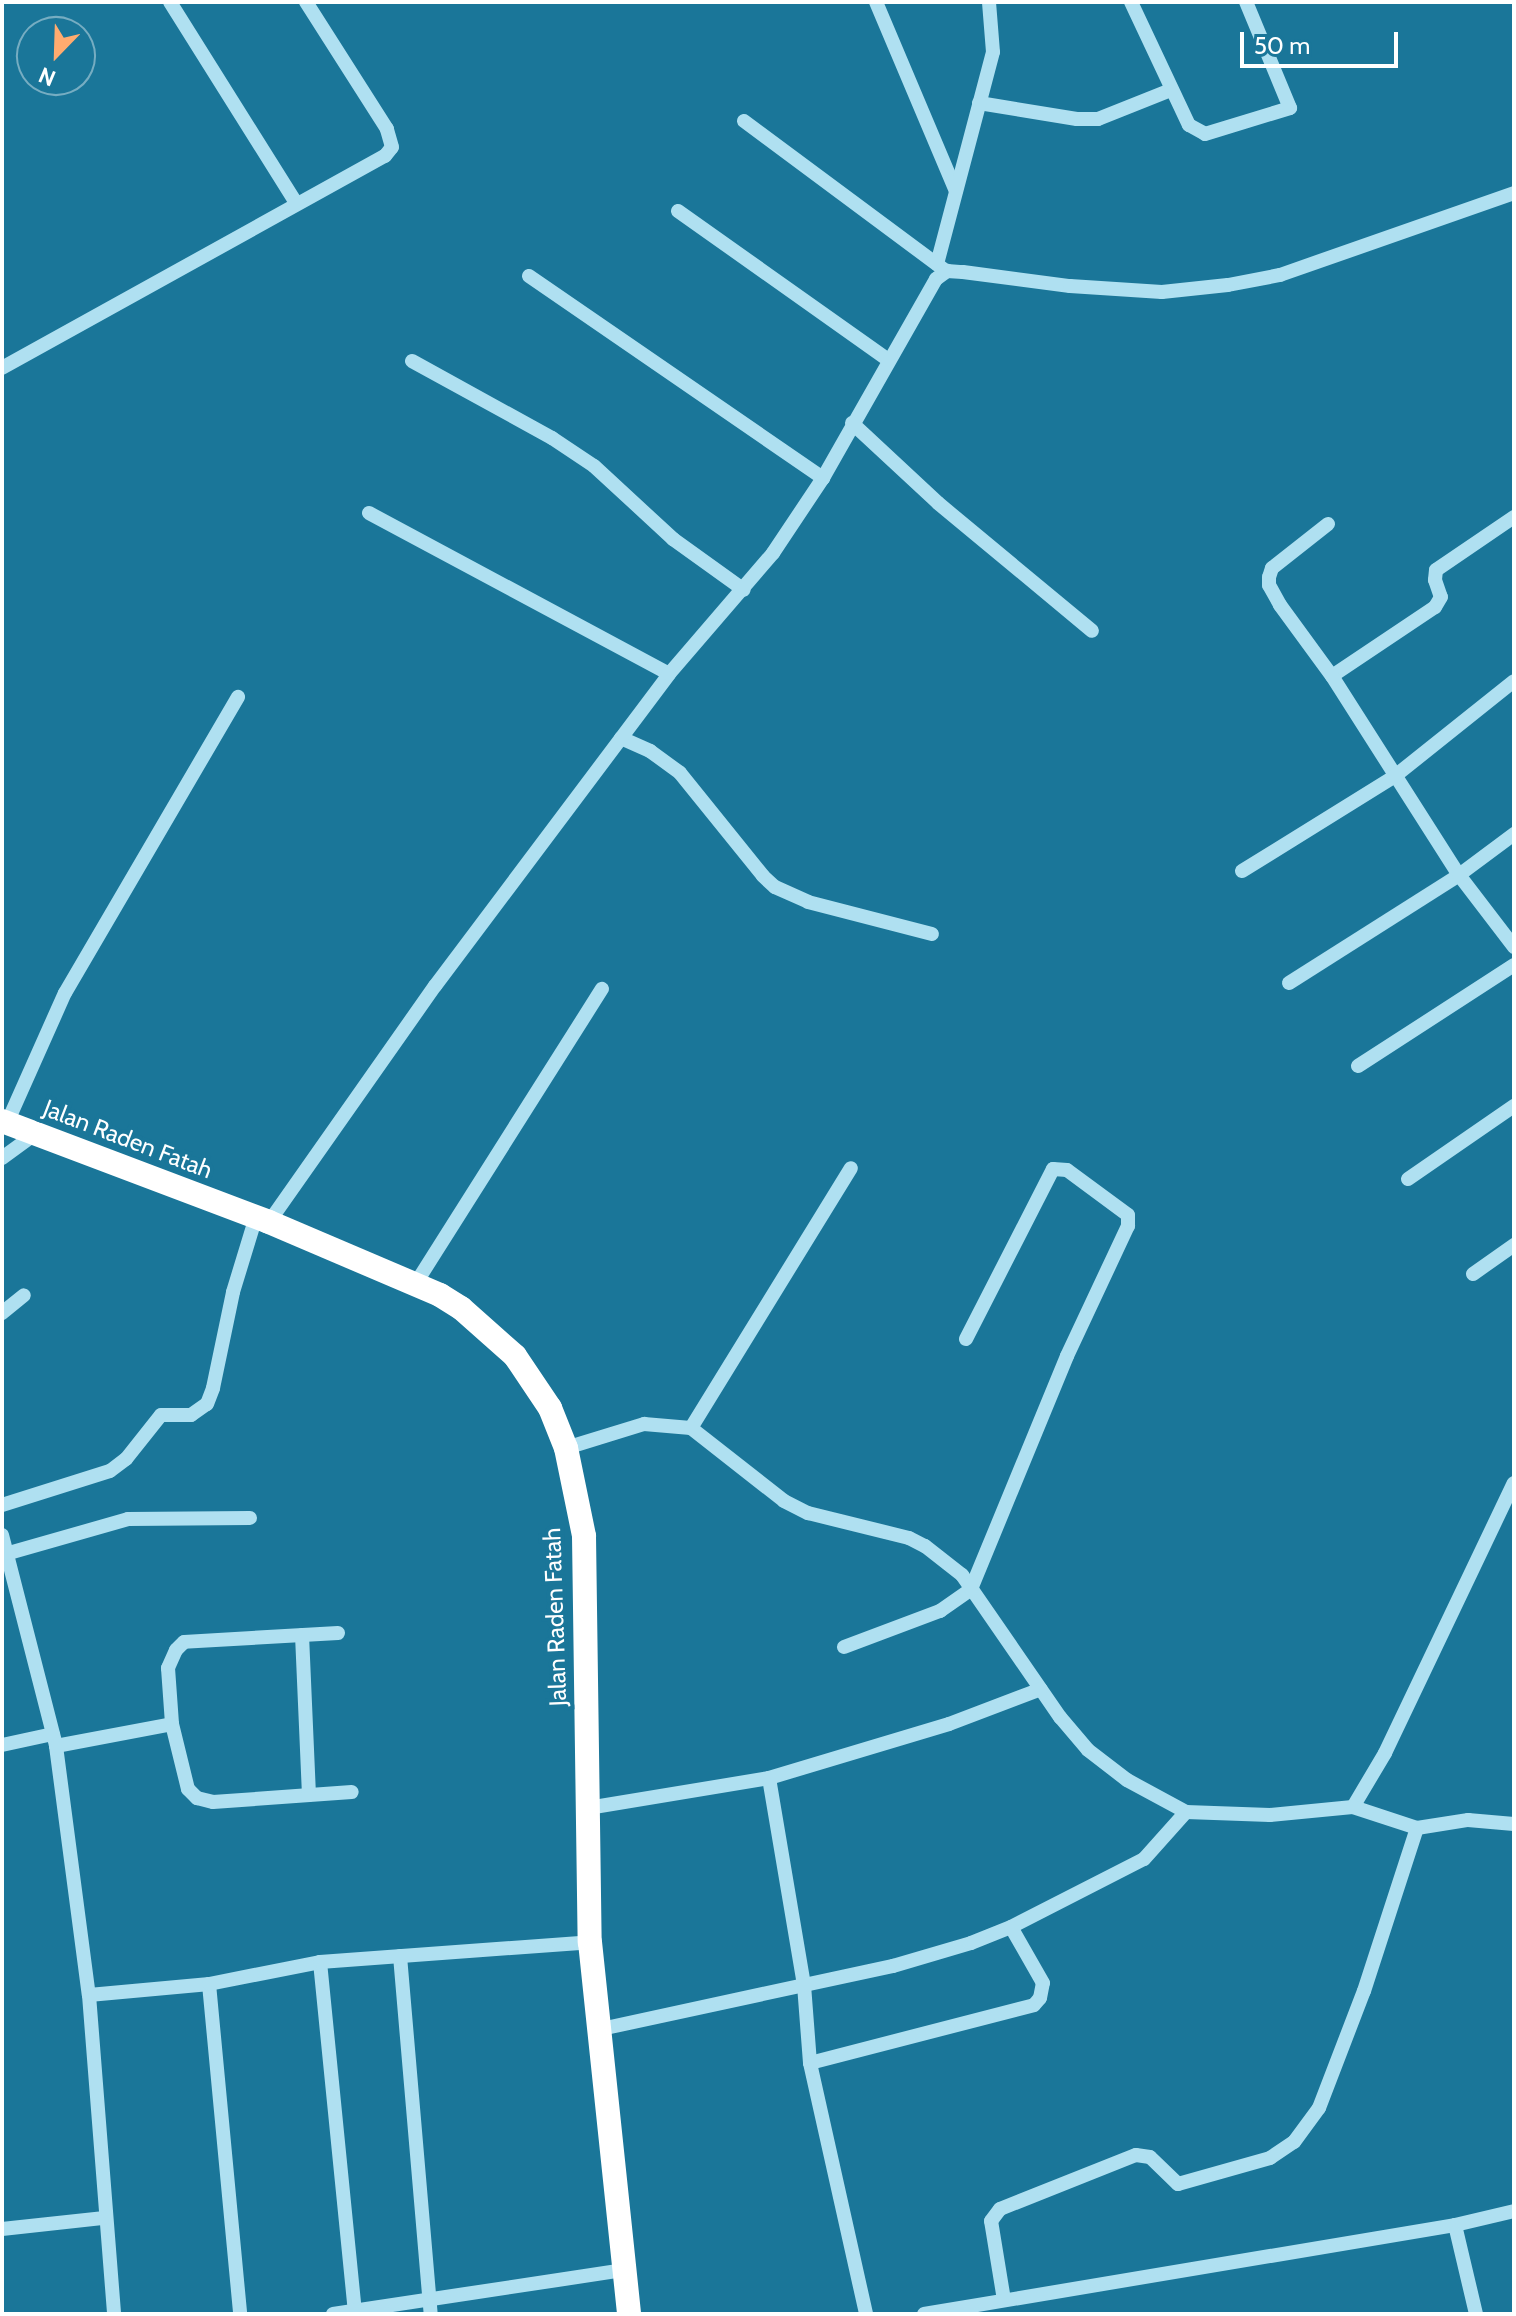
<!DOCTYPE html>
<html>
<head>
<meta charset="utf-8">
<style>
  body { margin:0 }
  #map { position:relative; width:1516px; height:2316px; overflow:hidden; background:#1a7699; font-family:Cabin,sans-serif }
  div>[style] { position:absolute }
  .minor>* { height:14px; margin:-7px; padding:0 7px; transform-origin:7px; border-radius:7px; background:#afe0f1 }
  .highway>* { height:24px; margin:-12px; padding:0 12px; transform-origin:12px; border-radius:12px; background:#fff }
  span { translate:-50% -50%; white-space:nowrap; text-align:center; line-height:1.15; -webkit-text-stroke:8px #1a7699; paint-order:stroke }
  .street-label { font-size:24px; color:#fff }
  .frame { position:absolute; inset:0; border:4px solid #fff; pointer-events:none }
  .north { position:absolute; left:16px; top:16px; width:80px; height:80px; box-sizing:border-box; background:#1a7699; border:2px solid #76adc2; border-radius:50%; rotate:203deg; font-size:22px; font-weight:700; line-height:32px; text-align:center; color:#fff }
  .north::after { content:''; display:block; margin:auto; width:28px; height:36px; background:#ffab6f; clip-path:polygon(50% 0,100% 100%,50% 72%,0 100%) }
  .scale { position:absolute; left:1240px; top:32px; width:158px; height:36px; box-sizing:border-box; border:4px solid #fff; border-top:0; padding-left:10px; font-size:24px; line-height:28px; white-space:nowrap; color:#fff; -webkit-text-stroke:6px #1a7699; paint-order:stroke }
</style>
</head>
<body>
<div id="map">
  <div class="minor">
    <div style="left:170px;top:2px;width:237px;rotate:57.9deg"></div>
    <div style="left:876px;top:2px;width:205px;rotate:67.1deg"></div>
    <div style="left:1131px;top:2px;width:136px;rotate:64.8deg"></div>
    <div style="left:1189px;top:125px;width:18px;rotate:29deg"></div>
    <div style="left:1205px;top:134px;width:89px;rotate:-17deg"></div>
    <div style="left:1290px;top:108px;width:115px;rotate:-112.5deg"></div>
    <div style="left:979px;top:103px;width:99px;rotate:9.3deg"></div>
    <div style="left:1077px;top:119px;width:21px"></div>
    <div style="left:1098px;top:119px;width:79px;rotate:-21.7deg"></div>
    <div style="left:744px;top:121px;width:248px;rotate:36.6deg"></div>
    <div style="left:678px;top:211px;width:256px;rotate:35.3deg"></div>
    <div style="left:937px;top:264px;width:219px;rotate:-75.2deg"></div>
    <div style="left:993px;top:52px;width:50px;rotate:-94.6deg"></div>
    <div style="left:529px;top:276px;width:357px;rotate:34.5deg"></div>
    <div style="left:412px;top:361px;width:160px;rotate:28.8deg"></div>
    <div style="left:552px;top:438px;width:50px;rotate:33.7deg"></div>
    <div style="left:594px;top:466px;width:108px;rotate:42.7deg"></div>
    <div style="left:673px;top:539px;width:87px;rotate:35.7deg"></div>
    <div style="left:2px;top:368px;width:438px;rotate:-29deg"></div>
    <div style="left:385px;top:156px;width:11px;rotate:-52deg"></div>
    <div style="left:392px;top:147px;width:19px;rotate:-106deg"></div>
    <div style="left:387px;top:129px;width:151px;rotate:-122.5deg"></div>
    <div style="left:852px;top:423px;width:117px;rotate:42.9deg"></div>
    <div style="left:938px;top:503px;width:200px;rotate:39.7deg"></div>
    <div style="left:369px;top:513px;width:340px;rotate:28.2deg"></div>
    <div style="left:1514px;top:517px;width:94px;rotate:145.8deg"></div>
    <div style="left:1436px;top:570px;width:10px;rotate:96deg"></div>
    <div style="left:1435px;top:580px;width:18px;rotate:71deg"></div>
    <div style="left:1441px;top:597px;width:12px;rotate:121deg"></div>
    <div style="left:1435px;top:607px;width:124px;rotate:146.2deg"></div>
    <div style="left:1332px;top:676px;width:236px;rotate:57.5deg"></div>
    <div style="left:1459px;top:875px;width:91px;rotate:52.6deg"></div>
    <div style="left:1328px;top:524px;width:71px;rotate:141.8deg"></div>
    <div style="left:1272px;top:568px;width:9px;rotate:108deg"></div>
    <div style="left:1269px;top:577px;width:8px;rotate:90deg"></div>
    <div style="left:1269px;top:585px;width:23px;rotate:61deg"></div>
    <div style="left:1280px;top:605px;width:88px;rotate:53.8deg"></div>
    <div style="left:621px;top:738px;width:32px;rotate:24deg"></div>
    <div style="left:650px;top:751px;width:37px;rotate:36deg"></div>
    <div style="left:680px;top:773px;width:132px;rotate:51.1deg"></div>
    <div style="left:763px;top:876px;width:16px;rotate:43deg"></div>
    <div style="left:775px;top:887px;width:36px;rotate:24deg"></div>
    <div style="left:808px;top:902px;width:128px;rotate:14.5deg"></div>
    <div style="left:1242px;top:871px;width:180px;rotate:-31.8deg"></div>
    <div style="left:1395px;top:776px;width:152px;rotate:-38.6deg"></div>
    <div style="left:1289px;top:983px;width:201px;rotate:-32.4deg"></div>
    <div style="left:1459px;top:875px;width:69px;rotate:-36.7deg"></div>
    <div style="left:1358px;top:1066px;width:186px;rotate:-32.9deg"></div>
    <div style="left:7px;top:1123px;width:142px;rotate:-66deg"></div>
    <div style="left:65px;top:993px;width:343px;rotate:-59.7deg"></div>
    <div style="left:2px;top:1158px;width:41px;rotate:-36deg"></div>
    <div style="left:1408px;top:1179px;width:129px;rotate:-34.6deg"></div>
    <div style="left:269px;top:1222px;width:289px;rotate:-54.9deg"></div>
    <div style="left:435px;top:986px;width:390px;rotate:-53.1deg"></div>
    <div style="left:669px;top:674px;width:160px;rotate:-49.3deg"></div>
    <div style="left:773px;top:553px;width:90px;rotate:-56.3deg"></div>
    <div style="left:823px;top:478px;width:229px;rotate:-60.4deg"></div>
    <div style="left:936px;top:279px;width:14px;rotate:-36deg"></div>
    <div style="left:947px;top:271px;width:16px;rotate:4deg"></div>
    <div style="left:963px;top:272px;width:108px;rotate:7.5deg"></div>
    <div style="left:1070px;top:286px;width:92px;rotate:3.7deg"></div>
    <div style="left:1162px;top:292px;width:66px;rotate:-6.1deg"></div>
    <div style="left:1228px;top:285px;width:53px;rotate:-10.9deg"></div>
    <div style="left:1280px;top:275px;width:248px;rotate:-19.3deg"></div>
    <div style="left:1473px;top:1274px;width:50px;rotate:-35.3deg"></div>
    <div style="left:416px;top:1283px;width:348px;rotate:-57.7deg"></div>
    <div style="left:2px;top:1313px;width:28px;rotate:-39deg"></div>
    <div style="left:691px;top:1428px;width:305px;rotate:-58.4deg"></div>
    <div style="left:566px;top:1448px;width:82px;rotate:-17.1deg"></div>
    <div style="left:644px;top:1424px;width:47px;rotate:4.9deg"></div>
    <div style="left:691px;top:1428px;width:118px;rotate:38.1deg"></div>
    <div style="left:784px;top:1501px;width:27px;rotate:27deg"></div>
    <div style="left:808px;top:1513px;width:104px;rotate:13.9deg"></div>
    <div style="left:909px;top:1538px;width:18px;rotate:27deg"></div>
    <div style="left:925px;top:1546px;width:47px;rotate:38.1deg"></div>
    <div style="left:962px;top:1575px;width:173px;rotate:55.4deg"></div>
    <div style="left:1060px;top:1717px;width:43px;rotate:49.7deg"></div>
    <div style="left:1088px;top:1750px;width:49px;rotate:37.6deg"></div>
    <div style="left:1127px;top:1780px;width:67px;rotate:28.5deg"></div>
    <div style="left:1186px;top:1812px;width:84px;rotate:2deg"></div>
    <div style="left:1270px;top:1815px;width:83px;rotate:-5.5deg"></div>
    <div style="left:1353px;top:1807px;width:63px;rotate:-59.3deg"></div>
    <div style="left:1385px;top:1753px;width:299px;rotate:-64.5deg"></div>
    <div style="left:2px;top:1505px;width:113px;rotate:-17.5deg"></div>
    <div style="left:110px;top:1471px;width:20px;rotate:-37deg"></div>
    <div style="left:126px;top:1459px;width:56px;rotate:-51.5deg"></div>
    <div style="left:161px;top:1415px;width:30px"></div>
    <div style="left:191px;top:1415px;width:19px;rotate:-35deg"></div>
    <div style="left:207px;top:1404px;width:17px;rotate:-69deg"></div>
    <div style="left:213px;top:1388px;width:98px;rotate:-78.2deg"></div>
    <div style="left:233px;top:1292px;width:78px;rotate:-73deg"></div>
    <div style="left:2px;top:1535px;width:218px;rotate:75.6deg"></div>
    <div style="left:56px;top:1746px;width:251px;rotate:82.5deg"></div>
    <div style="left:89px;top:1995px;width:320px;rotate:85.5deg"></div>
    <div style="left:9px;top:1553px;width:124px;rotate:-15.9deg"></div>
    <div style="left:128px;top:1519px;width:122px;rotate:-0.5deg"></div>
    <div style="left:338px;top:1633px;width:154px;rotate:176.7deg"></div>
    <div style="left:184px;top:1642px;width:11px;rotate:135deg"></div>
    <div style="left:176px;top:1650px;width:20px;rotate:114deg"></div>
    <div style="left:168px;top:1668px;width:56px;rotate:85.9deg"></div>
    <div style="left:172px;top:1724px;width:67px;rotate:76.2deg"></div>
    <div style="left:188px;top:1789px;width:13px;rotate:45deg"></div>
    <div style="left:197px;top:1798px;width:16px;rotate:14deg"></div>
    <div style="left:213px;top:1802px;width:139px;rotate:-4.1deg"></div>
    <div style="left:302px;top:1635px;width:160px;rotate:87.5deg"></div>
    <div style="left:844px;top:1647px;width:103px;rotate:-20.6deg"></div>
    <div style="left:940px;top:1611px;width:38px;rotate:-35deg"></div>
    <div style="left:971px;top:1589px;width:252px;rotate:-67.6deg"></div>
    <div style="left:1067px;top:1356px;width:144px;rotate:-64.9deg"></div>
    <div style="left:1128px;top:1226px;width:11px;rotate:-90deg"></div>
    <div style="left:1128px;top:1215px;width:76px;rotate:-143.6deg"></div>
    <div style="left:1067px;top:1170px;width:14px;rotate:-176deg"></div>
    <div style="left:1053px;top:1169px;width:191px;rotate:117.1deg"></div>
    <div style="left:2px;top:1745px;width:52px;rotate:-12.2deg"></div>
    <div style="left:56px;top:1746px;width:118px;rotate:-10.7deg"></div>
    <div style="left:769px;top:1778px;width:210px;rotate:80.4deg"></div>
    <div style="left:804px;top:1985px;width:78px;rotate:85.6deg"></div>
    <div style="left:810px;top:2063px;width:257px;rotate:77.4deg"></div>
    <div style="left:1353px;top:1807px;width:67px;rotate:18.2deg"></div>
    <div style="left:1417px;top:1828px;width:52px;rotate:-8.9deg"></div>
    <div style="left:1468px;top:1820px;width:46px;rotate:5deg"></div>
    <div style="left:588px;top:1808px;width:183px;rotate:-9.4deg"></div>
    <div style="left:769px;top:1778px;width:188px;rotate:-16.7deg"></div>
    <div style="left:949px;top:1724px;width:98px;rotate:-20.8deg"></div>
    <div style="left:400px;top:1956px;width:359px;rotate:85.1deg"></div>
    <div style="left:320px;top:1962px;width:354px;rotate:84.3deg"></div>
    <div style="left:209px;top:1984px;width:331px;rotate:84.6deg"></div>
    <div style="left:89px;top:1995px;width:121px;rotate:-5.2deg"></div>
    <div style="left:209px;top:1984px;width:113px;rotate:-11.2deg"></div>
    <div style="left:320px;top:1962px;width:271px;rotate:-4.2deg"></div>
    <div style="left:601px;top:2029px;width:299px;rotate:-12.2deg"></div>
    <div style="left:893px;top:1966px;width:81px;rotate:-16.4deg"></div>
    <div style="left:971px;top:1943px;width:43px;rotate:-21.8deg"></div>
    <div style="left:1011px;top:1927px;width:149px;rotate:-27.1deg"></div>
    <div style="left:1144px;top:1859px;width:63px;rotate:-48.2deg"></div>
    <div style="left:810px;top:2063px;width:231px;rotate:-14.5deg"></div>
    <div style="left:1034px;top:2005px;width:9px;rotate:-49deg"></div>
    <div style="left:1040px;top:1998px;width:15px;rotate:-79deg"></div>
    <div style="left:1043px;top:1983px;width:64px;rotate:-119.7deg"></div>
    <div style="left:1455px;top:2225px;width:91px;rotate:76.7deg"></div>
    <div style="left:2px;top:2229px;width:103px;rotate:-6.2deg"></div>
    <div style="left:1004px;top:2300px;width:80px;rotate:-99.3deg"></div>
    <div style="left:991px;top:2221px;width:15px;rotate:-53deg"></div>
    <div style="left:1000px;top:2209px;width:146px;rotate:-21.7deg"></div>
    <div style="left:1136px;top:2155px;width:14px;rotate:8deg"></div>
    <div style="left:1150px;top:2157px;width:39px;rotate:44deg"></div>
    <div style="left:1178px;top:2184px;width:96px;rotate:-15.8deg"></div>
    <div style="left:1270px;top:2158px;width:29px;rotate:-34deg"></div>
    <div style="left:1294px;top:2142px;width:42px;rotate:-53.7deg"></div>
    <div style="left:1319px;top:2108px;width:125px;rotate:-69deg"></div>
    <div style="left:1364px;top:1991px;width:171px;rotate:-72deg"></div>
    <div style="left:333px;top:2314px;width:293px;rotate:-8.6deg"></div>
    <div style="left:924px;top:2314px;width:538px;rotate:-9.51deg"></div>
    <div style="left:1455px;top:2225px;width:61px;rotate:-13.3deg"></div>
  </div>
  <div class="highway">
    <div style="left:2px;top:1121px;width:285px;rotate:20.7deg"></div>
    <div style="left:269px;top:1222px;width:186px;rotate:23.1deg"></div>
    <div style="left:440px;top:1295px;width:25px;rotate:32deg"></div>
    <div style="left:461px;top:1308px;width:72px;rotate:41.6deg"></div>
    <div style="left:515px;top:1356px;width:63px;rotate:56.1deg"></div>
    <div style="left:550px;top:1408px;width:43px;rotate:68.2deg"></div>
    <div style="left:566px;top:1448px;width:90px;rotate:78.4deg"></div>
    <div style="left:584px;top:1536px;width:406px;rotate:89.2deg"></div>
    <div style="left:590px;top:1942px;width:374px;rotate:84deg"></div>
  </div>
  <div class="street-label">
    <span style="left:128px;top:1139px;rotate:21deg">Jalan Raden Fatah</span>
    <span style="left:555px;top:1617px;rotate:-92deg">Jalan Raden Fatah</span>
  </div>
  <div class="frame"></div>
  <div class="north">N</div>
  <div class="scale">50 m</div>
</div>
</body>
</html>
